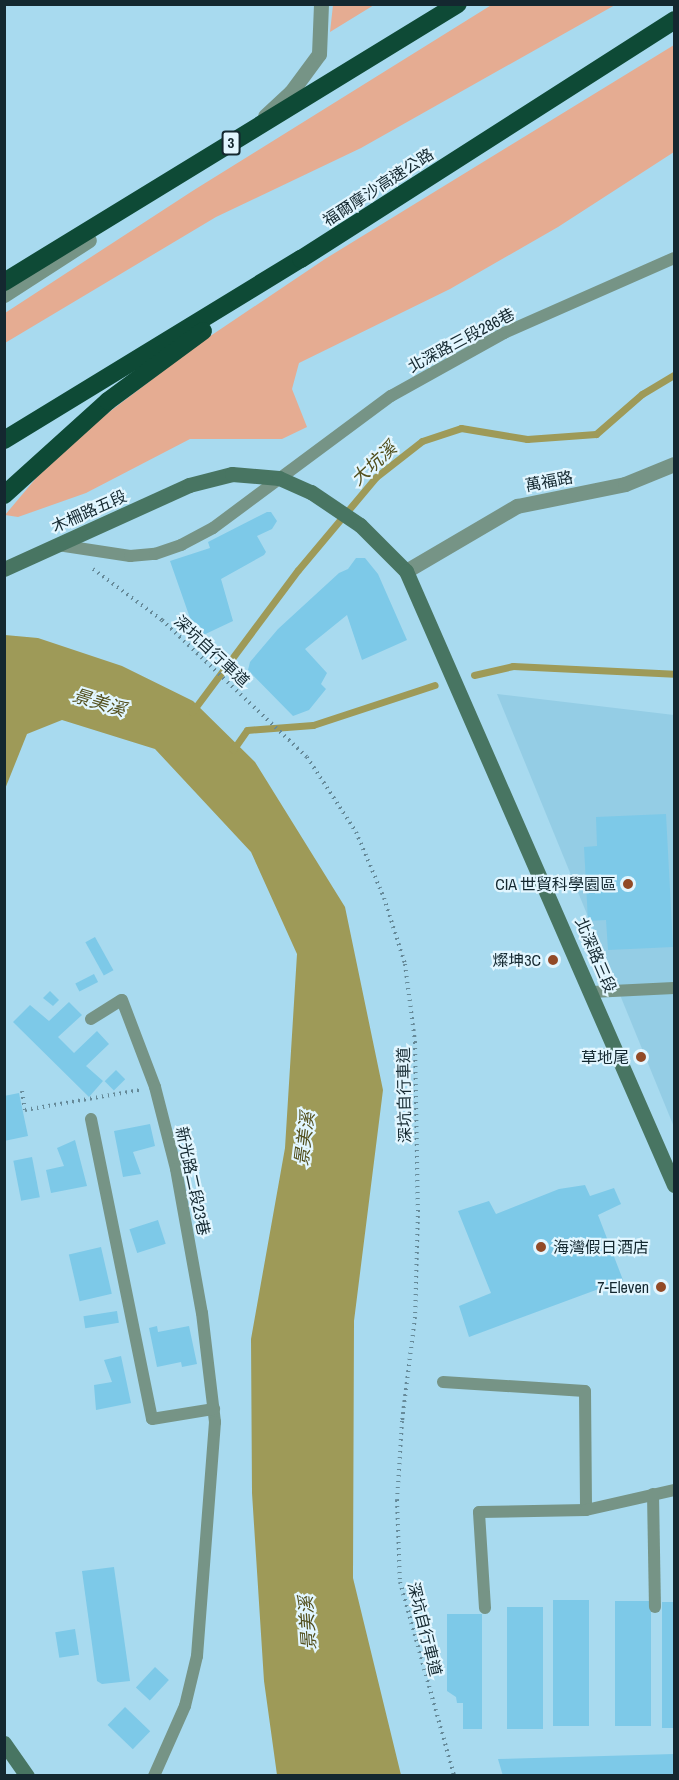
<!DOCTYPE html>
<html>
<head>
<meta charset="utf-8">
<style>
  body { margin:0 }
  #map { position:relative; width:679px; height:1780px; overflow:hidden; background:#a8daef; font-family:"Archivo Narrow","Noto Sans TC",sans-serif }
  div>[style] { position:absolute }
  .built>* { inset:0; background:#94cde5 }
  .green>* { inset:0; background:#e5ac92 }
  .water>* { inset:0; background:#9e9a58 }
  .stream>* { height:7px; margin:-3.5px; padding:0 3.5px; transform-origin:3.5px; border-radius:3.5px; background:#9e9a58 }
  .building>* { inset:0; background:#7dc9e8; transform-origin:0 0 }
  .path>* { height:4px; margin-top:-2px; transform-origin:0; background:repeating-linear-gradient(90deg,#668a99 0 1.5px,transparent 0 6px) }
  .lane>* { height:12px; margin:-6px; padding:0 6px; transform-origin:6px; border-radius:6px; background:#769486 }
  .street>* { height:15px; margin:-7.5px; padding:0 7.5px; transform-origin:7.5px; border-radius:7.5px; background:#769486 }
  .secondary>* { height:15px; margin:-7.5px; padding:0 7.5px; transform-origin:7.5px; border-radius:7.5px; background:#487562 }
  .highway>* { height:18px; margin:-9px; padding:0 9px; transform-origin:9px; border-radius:9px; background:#0e4a36 }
  .highway-bridge>* { height:18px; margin:-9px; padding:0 9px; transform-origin:9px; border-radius:9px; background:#0e4a36 }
  .dots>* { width:16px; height:16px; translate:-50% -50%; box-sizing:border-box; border:3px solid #e2f6ff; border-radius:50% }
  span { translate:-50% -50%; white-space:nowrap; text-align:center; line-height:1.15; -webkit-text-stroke:4.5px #e2f6ff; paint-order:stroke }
  .shield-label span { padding:2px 4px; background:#e2f6ff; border:2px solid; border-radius:4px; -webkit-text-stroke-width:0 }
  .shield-label { font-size:15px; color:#142830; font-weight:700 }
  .street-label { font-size:16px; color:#142830 }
  .poi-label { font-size:16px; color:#142830 }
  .right { translate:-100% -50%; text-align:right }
  .left { translate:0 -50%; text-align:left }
  .water-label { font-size:18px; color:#524f1d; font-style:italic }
  .frame { position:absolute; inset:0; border:6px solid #142830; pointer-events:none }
</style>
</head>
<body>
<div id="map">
  <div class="built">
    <div style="clip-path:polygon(497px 694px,674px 715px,674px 1127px)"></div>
  </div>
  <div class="green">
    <div style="clip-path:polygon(493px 4px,615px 5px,361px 148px,216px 217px,5px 343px,5px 313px,194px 190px)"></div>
    <div style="clip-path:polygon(333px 5px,333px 4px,374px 5px,330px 32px)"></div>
    <div style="clip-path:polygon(674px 45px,674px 152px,558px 227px,450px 289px,299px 363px,292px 389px,307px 427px,282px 439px,190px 439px,86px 493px,18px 517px,5px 515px,37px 477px,100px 419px,197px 345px,325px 259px)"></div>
  </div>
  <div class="water">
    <div style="clip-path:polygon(5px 635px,38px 638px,122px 666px,193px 701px,255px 762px,345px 907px,383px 1090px,354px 1321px,353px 1578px,401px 1775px,277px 1775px,264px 1681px,252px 1493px,251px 1339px,285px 1148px,297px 954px,251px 852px,155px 749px,62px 720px,27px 734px,5px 789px)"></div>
  </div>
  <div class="stream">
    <div style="left:474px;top:675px;width:40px;rotate:-13deg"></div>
    <div style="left:513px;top:666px;width:161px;rotate:2.8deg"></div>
    <div style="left:192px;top:712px;width:177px;rotate:-53.3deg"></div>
    <div style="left:298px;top:570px;width:121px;rotate:-50deg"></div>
    <div style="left:376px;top:477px;width:58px;rotate:-38deg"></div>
    <div style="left:422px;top:441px;width:41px;rotate:-18.4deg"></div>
    <div style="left:461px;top:428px;width:67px;rotate:9.5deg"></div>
    <div style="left:527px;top:439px;width:69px;rotate:-4.1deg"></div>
    <div style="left:596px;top:434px;width:61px;rotate:-41deg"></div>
    <div style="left:642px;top:394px;width:37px;rotate:-31deg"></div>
    <div style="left:233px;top:750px;width:24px;rotate:-55deg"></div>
    <div style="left:247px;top:730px;width:66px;rotate:-4.3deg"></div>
    <div style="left:313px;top:725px;width:128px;rotate:-18.2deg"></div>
  </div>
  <div class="building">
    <div style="clip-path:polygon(267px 512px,271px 512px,277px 521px,272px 529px,257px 536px,266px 552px,264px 555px,221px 579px,233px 621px,197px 638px,170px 561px,210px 548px,208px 542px)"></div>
    <div style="clip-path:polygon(356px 558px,365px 558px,378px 574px,407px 640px,362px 660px,347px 615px,305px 649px,327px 673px,321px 684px,326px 689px,309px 710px,293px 716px,248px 670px,250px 662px,278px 629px,339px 573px,348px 569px)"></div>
    <div style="clip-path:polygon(666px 814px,673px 947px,608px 950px,606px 920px,588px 921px,584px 847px,597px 846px,596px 817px)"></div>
    <div style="left:95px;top:937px;width:38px;height:11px;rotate:61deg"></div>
    <div style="left:94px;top:974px;width:9px;height:21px;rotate:63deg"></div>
    <div style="clip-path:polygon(50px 991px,59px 1000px,53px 1006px,43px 998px)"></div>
    <div style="clip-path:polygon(69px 1002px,82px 1015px,58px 1037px,74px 1053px,97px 1031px,109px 1044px,86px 1066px,103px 1081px,89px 1097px,13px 1022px,30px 1005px,49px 1021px)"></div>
    <div style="left:116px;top:1070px;width:13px;height:16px;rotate:45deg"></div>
    <div style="clip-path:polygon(19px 1093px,28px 1136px,4px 1141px,4px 1096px)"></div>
    <div style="clip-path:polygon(150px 1124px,155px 1146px,133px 1152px,141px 1174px,123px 1177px,114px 1131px)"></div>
    <div style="clip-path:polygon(75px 1140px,87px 1186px,51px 1193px,46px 1170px,64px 1166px,57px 1148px)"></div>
    <div style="left:32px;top:1157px;width:41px;height:19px;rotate:79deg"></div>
    <div style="clip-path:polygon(585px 1185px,590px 1196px,614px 1188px,621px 1204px,598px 1215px,623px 1280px,469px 1337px,459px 1306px,491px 1293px,458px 1211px,489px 1201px,496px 1214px,559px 1189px)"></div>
    <div style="left:158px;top:1220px;width:25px;height:30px;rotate:72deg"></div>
    <div style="left:101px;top:1247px;width:48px;height:33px;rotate:77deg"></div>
    <div style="left:117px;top:1311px;width:12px;height:34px;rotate:81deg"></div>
    <div style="clip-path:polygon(157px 1326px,158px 1332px,189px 1326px,197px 1364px,182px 1367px,181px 1362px,157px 1367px,149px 1328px)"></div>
    <div style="clip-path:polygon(121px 1356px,131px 1403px,96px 1410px,94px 1385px,112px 1382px,104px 1360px)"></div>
    <div style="clip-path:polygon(114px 1567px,130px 1681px,102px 1684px,97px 1681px,82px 1571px)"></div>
    <div style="left:553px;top:1600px;width:36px;height:126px"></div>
    <div style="left:615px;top:1601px;width:36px;height:125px"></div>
    <div style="left:662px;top:1602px;width:12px;height:126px"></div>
    <div style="left:507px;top:1607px;width:36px;height:122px"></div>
    <div style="clip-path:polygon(447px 1614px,482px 1614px,482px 1729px,463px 1729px,463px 1703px,457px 1703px,456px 1697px,447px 1691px)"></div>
    <div style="left:75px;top:1629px;width:26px;height:20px;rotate:81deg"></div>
    <div style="left:155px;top:1667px;width:19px;height:28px;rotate:43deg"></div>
    <div style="left:125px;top:1707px;width:35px;height:25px;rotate:44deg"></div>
    <div style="clip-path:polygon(674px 1754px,674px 1776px,503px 1776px,498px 1759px)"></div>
  </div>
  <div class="path">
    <div style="left:93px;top:569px;width:86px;rotate:36.5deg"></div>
    <div style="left:162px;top:620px;width:199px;rotate:43.4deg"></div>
    <div style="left:307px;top:757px;width:90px;rotate:56.8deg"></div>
    <div style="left:356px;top:832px;width:72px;rotate:67deg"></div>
    <div style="left:384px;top:898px;width:69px;rotate:72.3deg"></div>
    <div style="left:405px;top:964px;width:79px;rotate:82.7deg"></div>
    <div style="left:415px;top:1042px;width:168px;rotate:89deg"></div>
    <div style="left:418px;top:1210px;width:107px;rotate:91.6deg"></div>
    <div style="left:415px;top:1317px;width:105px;rotate:97.1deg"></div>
    <div style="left:402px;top:1421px;width:79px;rotate:93.6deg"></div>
    <div style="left:397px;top:1500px;width:82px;rotate:87.9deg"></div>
    <div style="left:400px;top:1582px;width:201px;rotate:74.4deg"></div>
    <div style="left:22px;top:1091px;width:19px;rotate:81deg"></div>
    <div style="left:25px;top:1110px;width:117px;rotate:-9.9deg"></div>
  </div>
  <div class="lane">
    <div style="left:58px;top:545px;width:73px;rotate:8.7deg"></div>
    <div style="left:130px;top:556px;width:25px;rotate:-5deg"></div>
    <div style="left:155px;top:554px;width:28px;rotate:-19deg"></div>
    <div style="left:181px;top:545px;width:36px;rotate:-28deg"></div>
    <div style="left:213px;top:528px;width:222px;rotate:-36.6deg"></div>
    <div style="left:391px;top:396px;width:129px;rotate:-29.1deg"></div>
    <div style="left:504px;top:333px;width:186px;rotate:-23.8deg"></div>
    <div style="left:592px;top:992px;width:82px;rotate:-2.8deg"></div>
    <div style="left:91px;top:1019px;width:36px;rotate:-32deg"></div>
    <div style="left:122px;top:1000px;width:93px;rotate:69.2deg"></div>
    <div style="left:155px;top:1087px;width:85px;rotate:75.6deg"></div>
    <div style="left:176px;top:1169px;width:146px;rotate:79.8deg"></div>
    <div style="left:202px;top:1313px;width:110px;rotate:83.2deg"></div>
    <div style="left:215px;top:1422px;width:235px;rotate:94.4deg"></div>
    <div style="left:197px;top:1656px;width:51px;rotate:103.5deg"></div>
    <div style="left:185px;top:1706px;width:77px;rotate:113.9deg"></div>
    <div style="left:91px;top:1119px;width:306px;rotate:78.5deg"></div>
    <div style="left:152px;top:1419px;width:63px;rotate:-9.2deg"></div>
    <div style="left:443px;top:1382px;width:142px;rotate:3.6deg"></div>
    <div style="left:585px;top:1391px;width:119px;rotate:89.5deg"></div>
    <div style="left:653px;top:1494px;width:113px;rotate:89deg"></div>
    <div style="left:485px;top:1608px;width:96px;rotate:-93.6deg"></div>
    <div style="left:479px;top:1512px;width:107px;rotate:-1.1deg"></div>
    <div style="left:586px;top:1510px;width:90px;rotate:-12.8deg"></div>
  </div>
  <div class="street">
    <div style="left:265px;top:116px;width:35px;rotate:-43deg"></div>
    <div style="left:291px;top:92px;width:47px;rotate:-53.6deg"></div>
    <div style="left:319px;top:54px;width:50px;rotate:-87.7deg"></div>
    <div style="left:4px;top:295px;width:101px;rotate:-32.9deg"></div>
    <div style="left:406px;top:571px;width:129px;rotate:-30.4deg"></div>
    <div style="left:517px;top:506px;width:110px;rotate:-11.5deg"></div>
    <div style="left:625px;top:484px;width:53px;rotate:-22.2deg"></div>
  </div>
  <div class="secondary">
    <div style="left:4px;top:569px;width:203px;rotate:-24.4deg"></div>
    <div style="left:189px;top:485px;width:44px;rotate:-14.3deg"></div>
    <div style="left:232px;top:474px;width:47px;rotate:4.9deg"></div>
    <div style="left:279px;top:478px;width:35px;rotate:24deg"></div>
    <div style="left:311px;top:492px;width:59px;rotate:34deg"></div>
    <div style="left:360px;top:525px;width:65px;rotate:45deg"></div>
    <div style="left:406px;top:571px;width:670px;rotate:66.42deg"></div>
    <div style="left:4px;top:1743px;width:40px;rotate:55.1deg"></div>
  </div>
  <div class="highway">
    <div style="left:4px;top:440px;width:348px;rotate:-31.4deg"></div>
    <div style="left:301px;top:259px;width:443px;rotate:-32.6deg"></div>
    <div style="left:4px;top:495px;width:140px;rotate:-42.1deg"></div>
    <div style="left:108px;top:401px;width:118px;rotate:-36.4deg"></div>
  </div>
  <div class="highway-bridge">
    <div style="left:4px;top:282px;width:532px;rotate:-31.48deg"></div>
  </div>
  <div class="dots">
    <div style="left:628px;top:884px;background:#924a27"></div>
    <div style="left:553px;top:960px;background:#924a27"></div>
    <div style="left:641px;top:1057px;background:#924a27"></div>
    <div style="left:541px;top:1247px;background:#924a27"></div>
    <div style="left:661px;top:1287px;background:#924a27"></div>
  </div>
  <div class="shield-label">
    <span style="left:231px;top:143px">3</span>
  </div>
  <div class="street-label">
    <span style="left:378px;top:187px;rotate:-33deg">福爾摩沙高速公路</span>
    <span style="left:461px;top:340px;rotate:-28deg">北深路三段286巷</span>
    <span style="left:549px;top:481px;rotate:-11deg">萬福路</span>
    <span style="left:89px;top:511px;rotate:-24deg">木柵路五段</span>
    <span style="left:212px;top:651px;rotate:43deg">深坑自行車道</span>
    <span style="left:596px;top:955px;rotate:67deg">北深路三段</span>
    <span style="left:404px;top:1095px;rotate:-91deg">深坑自行車道</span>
    <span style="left:193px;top:1181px;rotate:78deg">新光路二段23巷</span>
    <span style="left:425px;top:1629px;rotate:76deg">深坑自行車道</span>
  </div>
  <div class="poi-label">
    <span class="right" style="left:616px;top:884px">CIA 世貿科學園區</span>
    <span class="right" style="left:541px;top:960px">燦坤3C</span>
    <span class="right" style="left:629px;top:1057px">草地尾</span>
    <span class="left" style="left:553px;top:1247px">海灣假日酒店</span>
    <span class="right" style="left:649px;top:1287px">7-Eleven</span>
  </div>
  <div class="water-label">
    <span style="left:374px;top:464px;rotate:-43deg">大坑溪</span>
    <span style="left:99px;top:703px;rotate:17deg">景美溪</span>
    <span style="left:305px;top:1139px;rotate:-83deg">景美溪</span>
    <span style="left:308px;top:1623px;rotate:-94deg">景美溪</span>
  </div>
  <div class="frame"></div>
</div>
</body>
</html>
